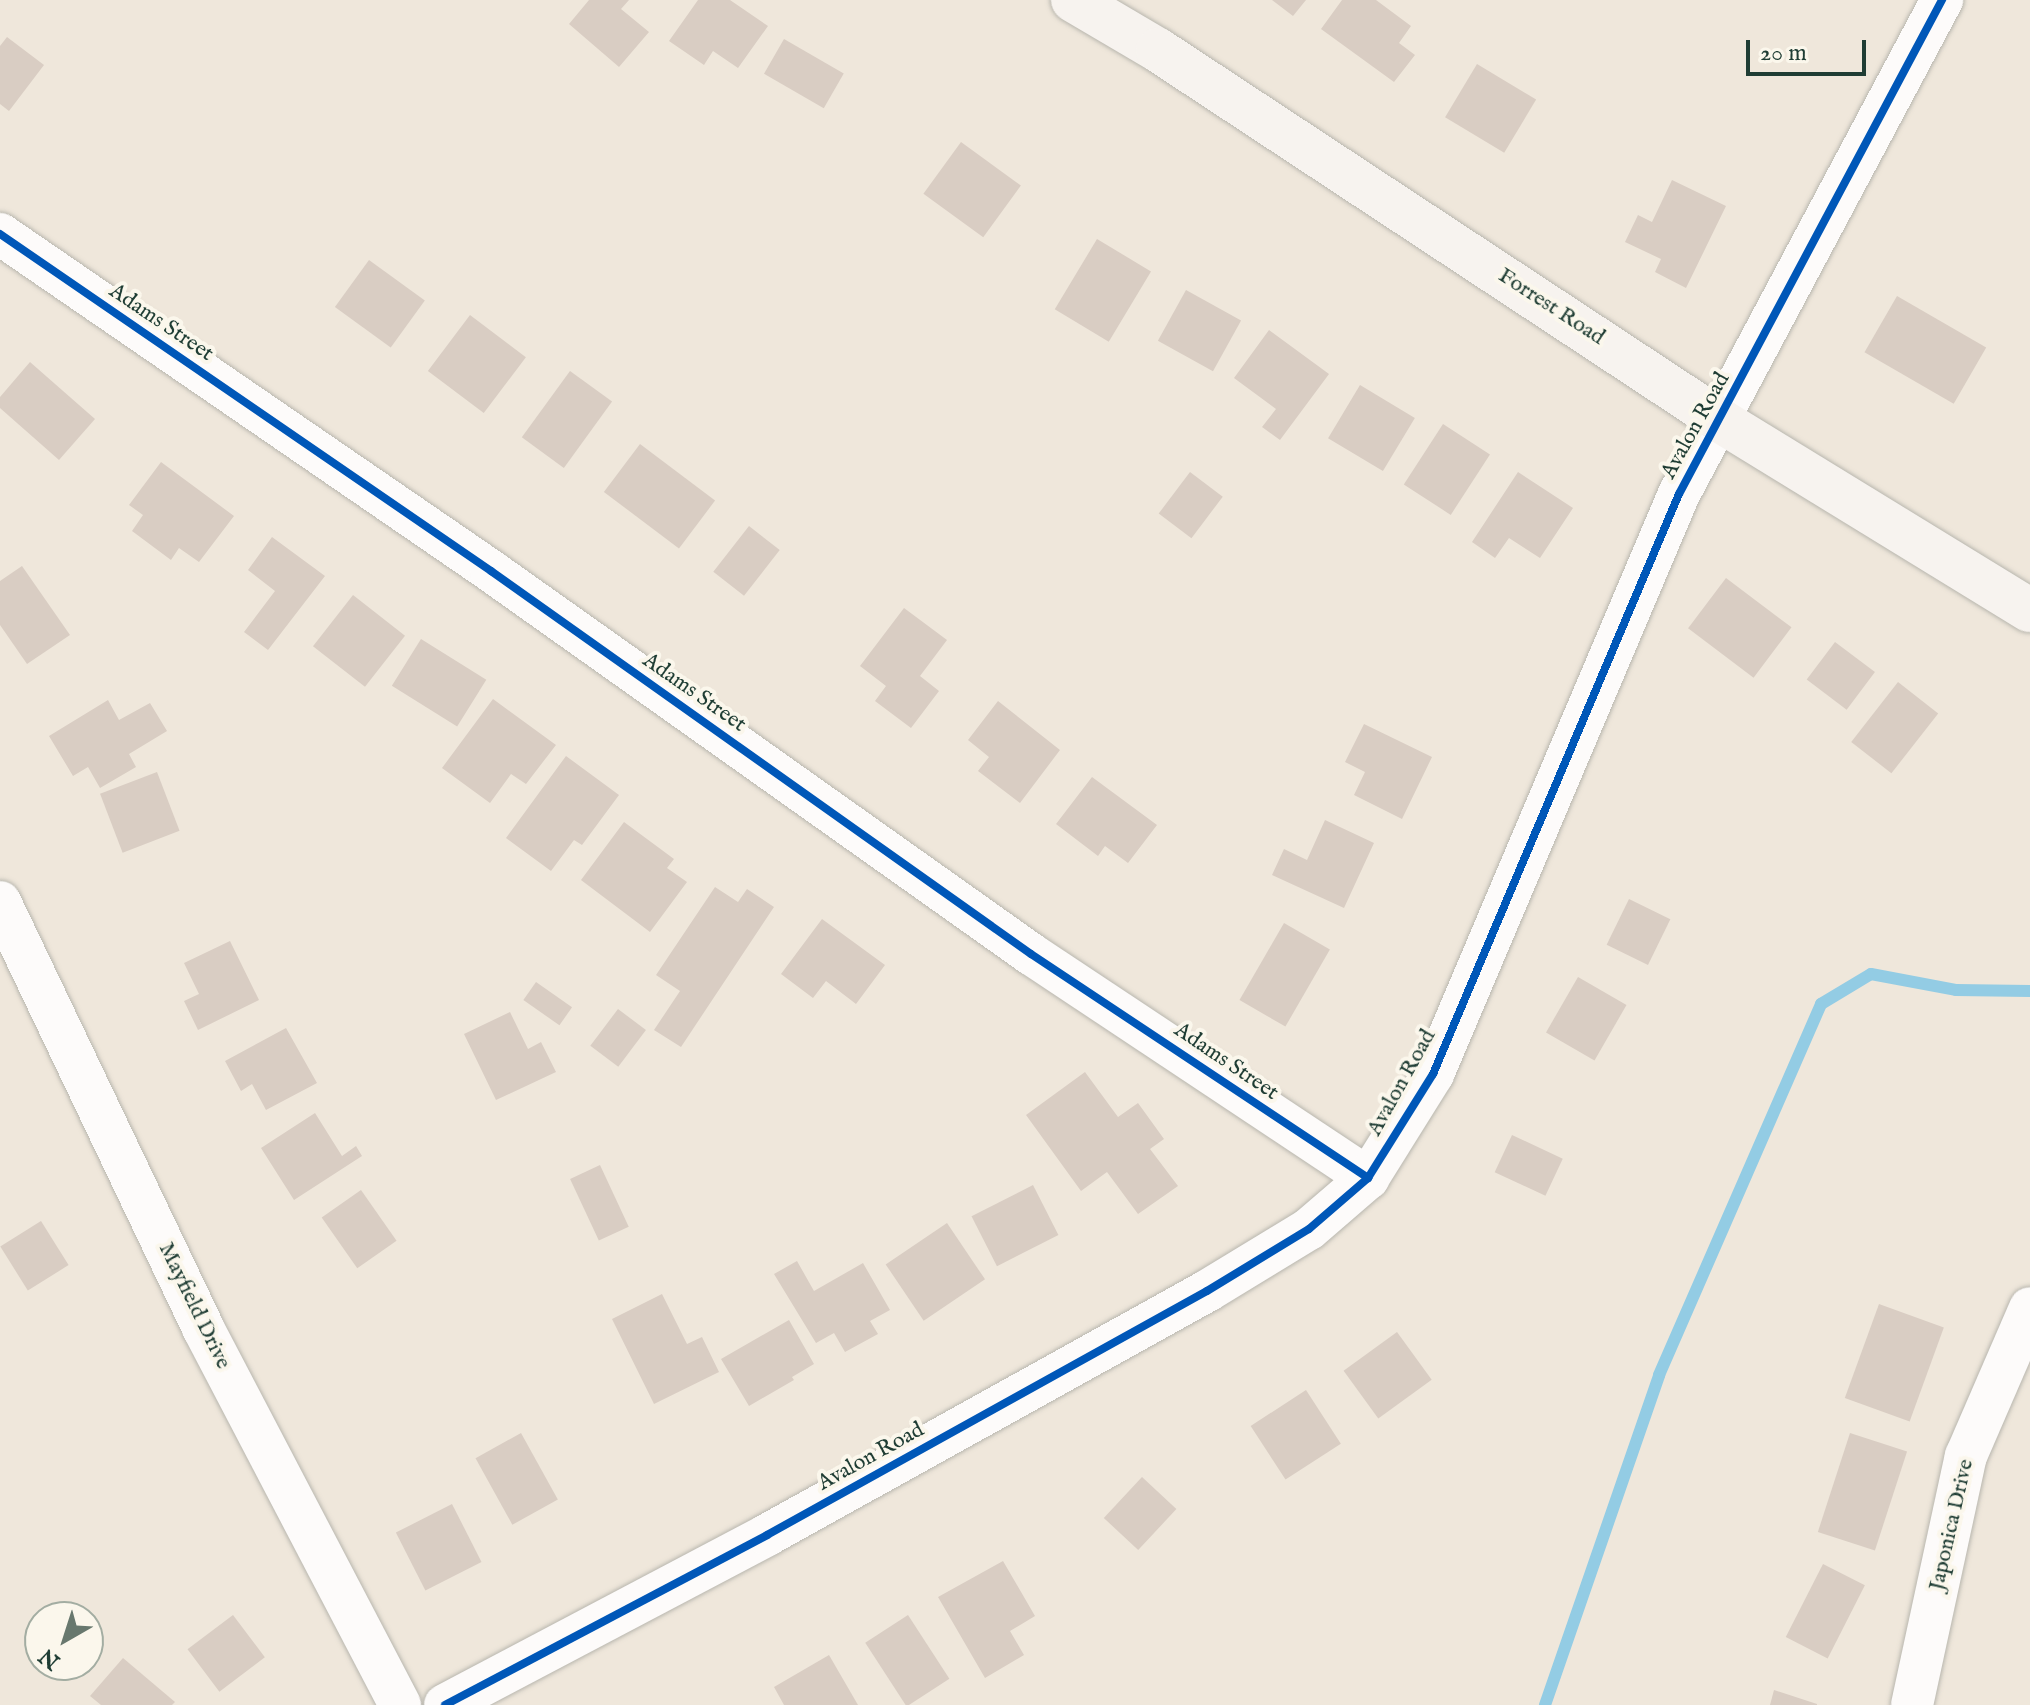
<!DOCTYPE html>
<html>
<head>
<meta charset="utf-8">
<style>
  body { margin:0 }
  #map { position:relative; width:2030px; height:1705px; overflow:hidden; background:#efe7db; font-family:"IM FELL English",serif }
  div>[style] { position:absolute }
  .stream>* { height:12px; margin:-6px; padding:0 6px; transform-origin:6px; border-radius:6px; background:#93cce4 }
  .building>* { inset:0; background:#d9cdc3; transform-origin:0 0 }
  .roads { filter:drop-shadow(0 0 2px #b8b6ae) drop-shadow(0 0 2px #b8b6ae) }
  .street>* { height:42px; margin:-21px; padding:0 21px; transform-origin:21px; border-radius:21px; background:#fdfbfa }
  .secondary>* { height:44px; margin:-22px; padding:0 22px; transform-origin:22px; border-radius:22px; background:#f7f3ef }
  .cycleway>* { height:8px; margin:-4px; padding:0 4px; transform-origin:4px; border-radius:4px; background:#0057b8 }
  span { translate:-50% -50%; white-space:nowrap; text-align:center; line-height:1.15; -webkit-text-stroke:8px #fbf7ec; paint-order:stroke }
  .street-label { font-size:22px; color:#1f3d34 }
  .north { position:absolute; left:24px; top:1601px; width:80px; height:80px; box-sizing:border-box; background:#fbf7ec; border:2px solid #a3ada2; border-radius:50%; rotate:219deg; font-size:22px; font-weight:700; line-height:32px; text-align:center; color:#1f3d34 }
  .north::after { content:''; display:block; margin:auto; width:28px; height:36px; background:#68786e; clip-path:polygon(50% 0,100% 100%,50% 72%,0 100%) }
  .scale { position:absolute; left:1746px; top:40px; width:120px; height:36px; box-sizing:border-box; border:4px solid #1f3d34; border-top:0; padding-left:10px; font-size:24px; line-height:28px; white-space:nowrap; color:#1f3d34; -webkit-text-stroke:6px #fbf7ec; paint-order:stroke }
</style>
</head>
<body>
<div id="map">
  <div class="stream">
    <div style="left:1545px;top:1705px;width:349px;rotate:-70.9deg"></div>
    <div style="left:1659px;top:1375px;width:405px;rotate:-66.4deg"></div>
    <div style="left:1821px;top:1004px;width:58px;rotate:-31deg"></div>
    <div style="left:1871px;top:974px;width:86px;rotate:10.7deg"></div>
    <div style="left:1956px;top:990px;width:74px;rotate:0.8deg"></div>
  </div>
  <div class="building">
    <div style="clip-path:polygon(589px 0,629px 0,621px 9px,649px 32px,619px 67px,569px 24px)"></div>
    <div style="clip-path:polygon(698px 0,730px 0,768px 26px,738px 68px,713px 51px,704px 65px,669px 41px)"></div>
    <div style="clip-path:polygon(1272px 0,1306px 0,1293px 16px)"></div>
    <div style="clip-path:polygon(1342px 0,1376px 0,1411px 26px,1399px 43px,1415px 55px,1394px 82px,1321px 29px)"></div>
    <div style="clip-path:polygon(7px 37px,44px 65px,9px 111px,0 104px,0 46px)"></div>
    <div style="left:784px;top:39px;width:69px;height:40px;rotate:30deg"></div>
    <div style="left:1477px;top:64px;width:69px;height:62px;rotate:31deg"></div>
    <div style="left:961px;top:142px;width:74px;height:64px;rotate:36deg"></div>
    <div style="clip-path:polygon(1672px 180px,1726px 206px,1686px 288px,1655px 272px,1661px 259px,1625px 242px,1638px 215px,1652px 222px)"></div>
    <div style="left:1097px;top:239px;width:63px;height:82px;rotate:31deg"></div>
    <div style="left:369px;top:260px;width:69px;height:58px;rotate:36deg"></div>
    <div style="left:1186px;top:290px;width:63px;height:58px;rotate:29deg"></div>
    <div style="left:1897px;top:296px;width:103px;height:65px;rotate:30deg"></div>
    <div style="left:470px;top:315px;width:70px;height:70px;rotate:37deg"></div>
    <div style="clip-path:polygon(1269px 330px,1329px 374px,1280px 440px,1262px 427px,1276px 409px,1234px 378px)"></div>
    <div style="clip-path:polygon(30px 362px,95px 419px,59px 460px,0 408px,0 397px)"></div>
    <div style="left:570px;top:371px;width:52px;height:82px;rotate:36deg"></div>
    <div style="left:1360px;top:385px;width:64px;height:62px;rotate:31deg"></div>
    <div style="left:1443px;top:424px;width:56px;height:72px;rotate:33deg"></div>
    <div style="left:640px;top:444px;width:94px;height:60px;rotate:37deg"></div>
    <div style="clip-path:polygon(161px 462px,234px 516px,199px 562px,179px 548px,171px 560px,132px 531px,143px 515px,129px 505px)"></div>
    <div style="left:1190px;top:472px;width:41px;height:52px;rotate:37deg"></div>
    <div style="clip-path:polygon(1518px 472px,1573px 508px,1540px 558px,1509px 538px,1495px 558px,1472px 542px)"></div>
    <div style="left:749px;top:526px;width:39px;height:58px;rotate:38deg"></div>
    <div style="clip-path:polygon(272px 537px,325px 576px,268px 650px,244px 632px,275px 591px,248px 570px)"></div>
    <div style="clip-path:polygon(22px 566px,70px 635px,27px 664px,0 625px,0 581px)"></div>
    <div style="left:1726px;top:578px;width:82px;height:63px;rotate:37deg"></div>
    <div style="left:353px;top:595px;width:66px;height:65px;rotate:38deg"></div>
    <div style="clip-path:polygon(904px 608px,947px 640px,920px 676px,939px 691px,911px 728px,875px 701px,886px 686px,860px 666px)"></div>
    <div style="left:421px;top:639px;width:77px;height:55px;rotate:32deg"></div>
    <div style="left:1835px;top:642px;width:50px;height:47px;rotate:37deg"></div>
    <div style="left:1898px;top:682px;width:51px;height:76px;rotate:38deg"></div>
    <div style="clip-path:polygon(493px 699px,556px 745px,526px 784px,511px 774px,490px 803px,442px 768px)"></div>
    <div style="clip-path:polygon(108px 700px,119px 720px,150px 703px,167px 731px,129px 754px,136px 767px,100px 788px,88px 767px,73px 776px,49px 736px)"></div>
    <div style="clip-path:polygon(998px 701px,1060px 750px,1020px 803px,978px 771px,989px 757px,968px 740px)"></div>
    <div style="clip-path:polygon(1364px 724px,1432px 757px,1402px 819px,1354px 795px,1365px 772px,1345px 762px)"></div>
    <div style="clip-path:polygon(566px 756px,619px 795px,582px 845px,574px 840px,551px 871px,506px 838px)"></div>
    <div style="left:157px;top:772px;width:63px;height:61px;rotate:69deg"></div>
    <div style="clip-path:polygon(1092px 777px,1157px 825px,1128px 863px,1105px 846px,1098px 856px,1056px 824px)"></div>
    <div style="clip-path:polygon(1325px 820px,1374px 843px,1344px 908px,1272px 875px,1284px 849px,1307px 860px)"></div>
    <div style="clip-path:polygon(624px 822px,674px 859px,667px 868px,687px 882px,650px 932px,581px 880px)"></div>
    <div style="clip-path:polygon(715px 887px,738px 902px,747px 889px,774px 907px,681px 1047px,654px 1030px,680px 991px,656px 975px)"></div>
    <div style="left:1629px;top:899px;width:46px;height:51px;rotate:26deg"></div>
    <div style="clip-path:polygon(822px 919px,885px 965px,856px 1004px,826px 981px,813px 998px,781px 974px)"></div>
    <div style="left:1284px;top:923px;width:53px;height:89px;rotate:30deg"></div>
    <div style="clip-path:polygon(230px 941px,259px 1000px,198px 1030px,184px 1001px,199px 994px,184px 963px)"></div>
    <div style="left:1578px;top:977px;width:56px;height:64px;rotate:30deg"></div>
    <div style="left:536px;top:982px;width:44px;height:22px;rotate:35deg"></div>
    <div style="left:618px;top:1009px;width:35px;height:46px;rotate:37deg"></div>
    <div style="clip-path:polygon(510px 1012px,528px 1049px,541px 1042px,556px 1072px,496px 1100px,464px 1034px)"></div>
    <div style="clip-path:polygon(286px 1028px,317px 1083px,266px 1110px,252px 1084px,241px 1091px,225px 1061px)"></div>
    <div style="clip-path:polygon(1085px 1072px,1118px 1117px,1138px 1103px,1164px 1139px,1150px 1149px,1178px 1186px,1138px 1214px,1107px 1172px,1081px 1191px,1026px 1115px)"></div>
    <div style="clip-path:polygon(315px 1113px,342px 1156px,356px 1146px,362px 1156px,294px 1200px,261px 1148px)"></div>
    <div style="left:1512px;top:1135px;width:56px;height:41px;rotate:25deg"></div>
    <div style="left:600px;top:1165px;width:68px;height:33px;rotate:65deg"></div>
    <div style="left:1033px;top:1185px;width:56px;height:69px;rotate:63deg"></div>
    <div style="left:361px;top:1190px;width:62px;height:48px;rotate:55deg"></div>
    <div style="left:41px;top:1221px;width:52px;height:48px;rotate:58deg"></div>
    <div style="left:947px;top:1223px;width:68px;height:74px;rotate:56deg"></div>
    <div style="clip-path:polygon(797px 1261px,814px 1291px,863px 1263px,890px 1310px,870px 1321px,878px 1334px,845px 1352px,834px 1333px,816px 1343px,774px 1274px)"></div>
    <div style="clip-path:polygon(662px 1294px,687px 1344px,702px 1337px,719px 1372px,654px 1404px,612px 1319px)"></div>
    <div style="left:1879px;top:1304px;width:69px;height:100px;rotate:20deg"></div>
    <div style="clip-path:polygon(789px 1320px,814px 1364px,792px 1377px,794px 1380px,749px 1406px,721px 1359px)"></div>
    <div style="left:1397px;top:1332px;width:59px;height:66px;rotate:54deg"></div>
    <div style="left:1306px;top:1390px;width:64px;height:66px;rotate:57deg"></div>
    <div style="left:521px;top:1433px;width:76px;height:52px;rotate:61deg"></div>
    <div style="left:1850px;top:1433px;width:60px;height:104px;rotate:18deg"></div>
    <div style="left:1142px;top:1477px;width:47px;height:56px;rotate:43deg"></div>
    <div style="left:452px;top:1504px;width:65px;height:63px;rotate:63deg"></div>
    <div style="clip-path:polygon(1003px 1561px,1035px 1616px,1010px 1631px,1024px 1655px,985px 1678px,938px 1597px)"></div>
    <div style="left:1823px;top:1564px;width:47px;height:82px;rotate:27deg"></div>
    <div style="left:233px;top:1615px;width:53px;height:57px;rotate:53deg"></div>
    <div style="left:908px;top:1615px;width:76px;height:51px;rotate:57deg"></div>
    <div style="clip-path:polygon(829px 1655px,858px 1705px,784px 1705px,774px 1687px)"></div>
    <div style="clip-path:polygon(123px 1658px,175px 1702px,172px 1705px,101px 1705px,90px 1696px)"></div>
    <div style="clip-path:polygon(1774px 1690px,1817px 1704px,1817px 1705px,1770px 1705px)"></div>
  </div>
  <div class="roads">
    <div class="street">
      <div style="left:0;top:234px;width:596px;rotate:34.46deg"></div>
      <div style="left:491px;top:571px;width:662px;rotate:35.35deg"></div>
      <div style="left:1031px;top:954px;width:405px;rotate:33.6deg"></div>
      <div style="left:0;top:902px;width:472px;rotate:64.5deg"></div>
      <div style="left:203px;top:1328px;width:425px;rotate:62.4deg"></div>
      <div style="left:445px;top:1705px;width:364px;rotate:-27.8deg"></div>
      <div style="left:767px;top:1535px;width:503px;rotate:-29.01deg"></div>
      <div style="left:1207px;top:1291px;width:119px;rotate:-31.3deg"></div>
      <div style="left:1309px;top:1229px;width:78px;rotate:-40.8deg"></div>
      <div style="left:1368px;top:1178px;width:123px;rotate:-58deg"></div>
      <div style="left:1433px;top:1074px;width:630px;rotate:-67.02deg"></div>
      <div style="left:1679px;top:494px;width:560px;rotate:-61.97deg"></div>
      <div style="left:1912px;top:1705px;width:255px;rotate:-77.8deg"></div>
      <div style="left:1966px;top:1456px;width:161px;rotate:-66.6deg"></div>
    </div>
    <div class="secondary">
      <div style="left:1073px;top:0;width:99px;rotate:30.5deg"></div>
      <div style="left:1158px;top:50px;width:674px;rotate:33.38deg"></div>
      <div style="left:1721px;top:421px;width:362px;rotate:31.5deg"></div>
    </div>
  </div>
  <div class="cycleway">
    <div style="left:0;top:234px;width:596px;rotate:34.46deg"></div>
    <div style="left:491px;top:571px;width:662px;rotate:35.35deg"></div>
    <div style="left:1031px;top:954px;width:405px;rotate:33.6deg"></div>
    <div style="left:445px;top:1705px;width:364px;rotate:-27.8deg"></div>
    <div style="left:767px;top:1535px;width:503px;rotate:-29.01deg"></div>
    <div style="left:1207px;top:1291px;width:119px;rotate:-31.3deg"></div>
    <div style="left:1309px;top:1229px;width:78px;rotate:-40.8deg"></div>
    <div style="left:1368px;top:1178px;width:123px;rotate:-58deg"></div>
    <div style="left:1433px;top:1074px;width:630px;rotate:-67.02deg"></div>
    <div style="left:1679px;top:494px;width:560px;rotate:-61.97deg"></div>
  </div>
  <div class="street-label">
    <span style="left:1551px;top:307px;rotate:33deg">Forrest Road</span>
    <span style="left:161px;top:323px;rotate:34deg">Adams Street</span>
    <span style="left:1696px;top:426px;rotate:-61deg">Avalon Road</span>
    <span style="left:694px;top:693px;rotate:35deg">Adams Street</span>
    <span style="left:1226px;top:1062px;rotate:34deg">Adams Street</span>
    <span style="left:1402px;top:1083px;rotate:-61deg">Avalon Road</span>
    <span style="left:194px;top:1306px;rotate:64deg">Mayfield Drive</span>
    <span style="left:871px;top:1457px;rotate:-29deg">Avalon Road</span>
    <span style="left:1952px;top:1525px;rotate:-77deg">Japonica Drive</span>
  </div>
  <div class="north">N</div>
  <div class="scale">20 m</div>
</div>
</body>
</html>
